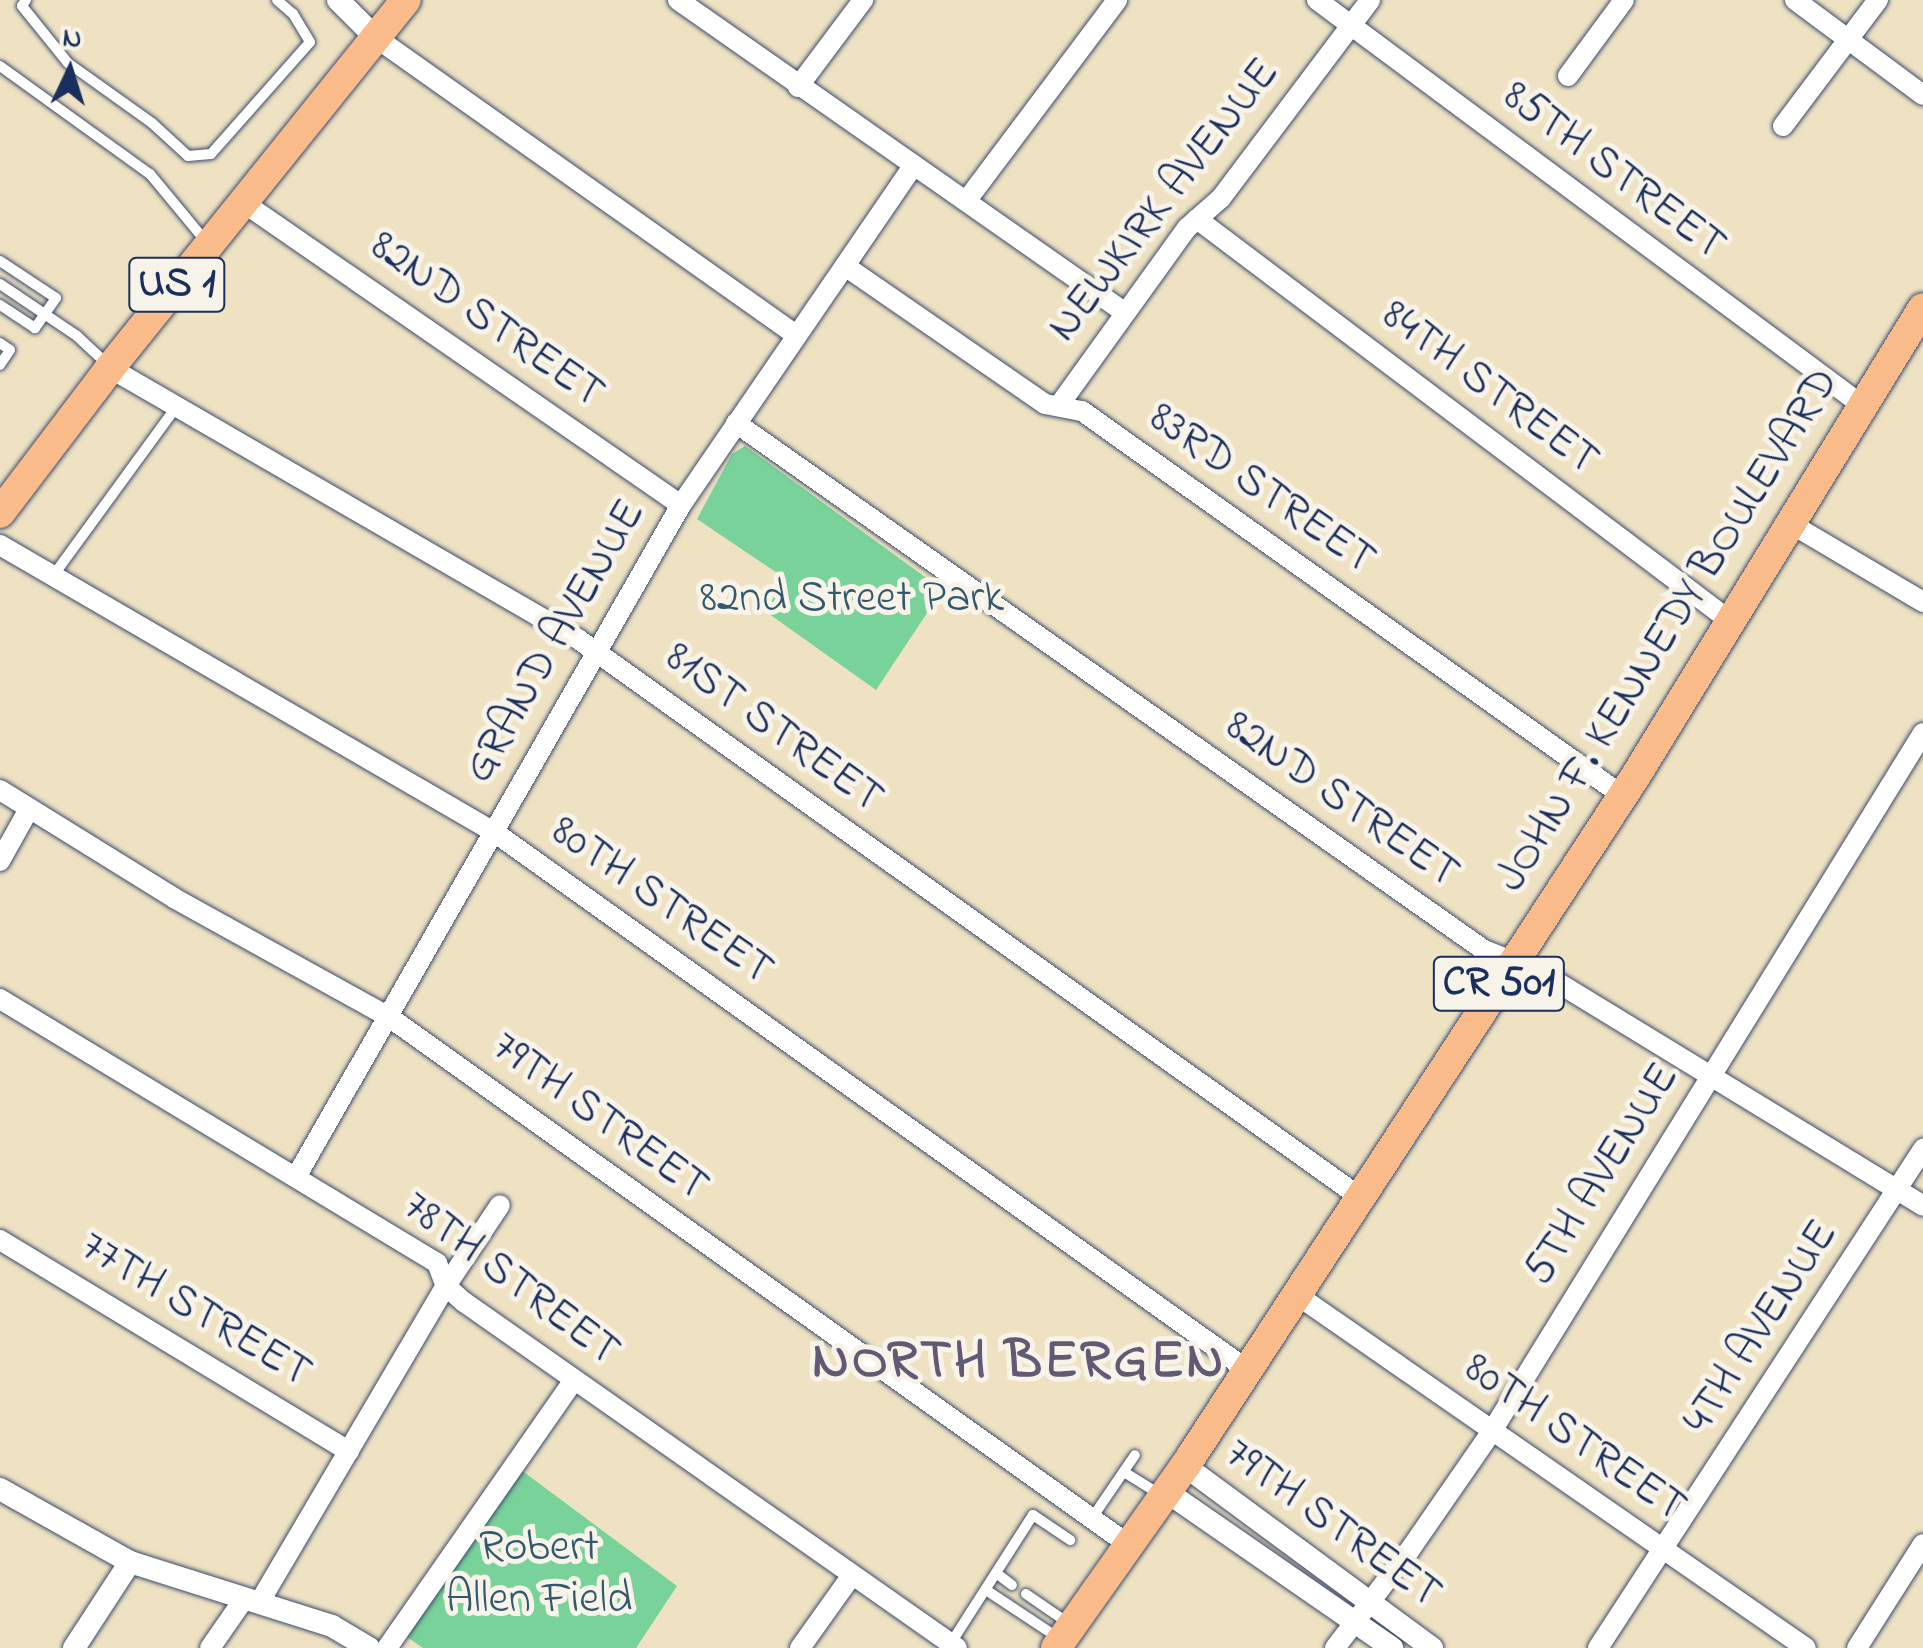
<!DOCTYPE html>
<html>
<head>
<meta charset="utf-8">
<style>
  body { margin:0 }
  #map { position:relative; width:1923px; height:1648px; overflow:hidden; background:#eee2c3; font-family:"Indie Flower",sans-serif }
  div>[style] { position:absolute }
  .green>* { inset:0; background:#78d299 }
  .roads { filter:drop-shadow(0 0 2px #3b4a6d) drop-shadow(0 0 2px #3b4a6d) }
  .service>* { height:10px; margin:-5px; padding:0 5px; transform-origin:5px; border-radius:5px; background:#fff }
  .minor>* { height:20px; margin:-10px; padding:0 10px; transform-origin:10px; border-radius:10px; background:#fff }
  .tertiary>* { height:22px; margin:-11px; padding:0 11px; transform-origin:11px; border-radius:11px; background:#fff }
  .primary>* { height:30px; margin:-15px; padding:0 15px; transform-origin:15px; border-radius:15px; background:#fabb8b }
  span { translate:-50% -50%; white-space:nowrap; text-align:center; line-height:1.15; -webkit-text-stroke:10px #f7f3e8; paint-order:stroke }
  .shield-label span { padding:2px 8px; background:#f7f3e8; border:2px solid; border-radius:8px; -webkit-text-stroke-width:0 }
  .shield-label { font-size:42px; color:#1b2f5e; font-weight:700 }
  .street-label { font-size:45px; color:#1b2f5e }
  .park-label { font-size:45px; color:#32586d }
  .district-label { font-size:55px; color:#625975; font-weight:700; letter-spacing:2.5px }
  .north { position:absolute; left:20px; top:20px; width:100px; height:100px; -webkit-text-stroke:8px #f7f3e8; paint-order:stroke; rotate:4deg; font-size:28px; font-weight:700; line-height:40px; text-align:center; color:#1b2f5e }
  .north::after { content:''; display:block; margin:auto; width:35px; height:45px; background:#1b2f5e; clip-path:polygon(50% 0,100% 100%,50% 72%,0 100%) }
</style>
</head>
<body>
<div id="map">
  <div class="green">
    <div style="clip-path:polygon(745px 446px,936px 585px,933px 604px,876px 690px,765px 611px,786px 579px,697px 519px,732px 454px)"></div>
    <div style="clip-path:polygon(521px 1470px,677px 1586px,636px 1648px,423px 1648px,407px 1637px)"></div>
  </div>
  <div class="roads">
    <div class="service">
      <div style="left:26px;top:0;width:7px;rotate:124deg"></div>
      <div style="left:22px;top:6px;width:73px;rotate:51.1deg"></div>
      <div style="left:68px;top:63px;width:103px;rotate:35.5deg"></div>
      <div style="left:152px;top:123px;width:49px;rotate:42.5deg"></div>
      <div style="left:188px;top:156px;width:23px;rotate:-5deg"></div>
      <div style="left:211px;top:154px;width:149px;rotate:-48.5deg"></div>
      <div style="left:310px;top:42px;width:33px;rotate:-121deg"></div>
      <div style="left:293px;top:14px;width:21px;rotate:-139deg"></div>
      <div style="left:0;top:66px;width:185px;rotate:35.8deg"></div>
      <div style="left:150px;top:174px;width:89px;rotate:50.4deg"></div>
      <div style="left:0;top:261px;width:67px;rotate:33.5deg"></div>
      <div style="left:56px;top:298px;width:37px;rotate:125deg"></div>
      <div style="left:35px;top:328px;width:42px;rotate:-146.7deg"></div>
      <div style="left:0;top:284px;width:93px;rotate:34deg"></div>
      <div style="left:77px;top:336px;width:40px;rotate:43deg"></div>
      <div style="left:0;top:343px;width:12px;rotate:35deg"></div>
      <div style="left:10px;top:350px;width:18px;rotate:124deg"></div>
      <div style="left:53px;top:576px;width:210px;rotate:-53.9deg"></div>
      <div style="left:1124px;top:1472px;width:44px;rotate:31.9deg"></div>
      <div style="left:1092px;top:1518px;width:76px;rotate:-55.7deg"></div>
      <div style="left:996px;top:1573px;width:20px;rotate:37deg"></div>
      <div style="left:986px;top:1590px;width:89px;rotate:33.5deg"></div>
      <div style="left:1026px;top:1594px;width:55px;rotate:34.6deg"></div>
      <div style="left:951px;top:1643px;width:152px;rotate:-57.4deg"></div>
      <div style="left:1033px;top:1515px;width:45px;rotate:34deg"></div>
    </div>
    <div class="minor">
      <div style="left:678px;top:0;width:544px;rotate:34.97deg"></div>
      <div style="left:1317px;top:0;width:680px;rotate:36.63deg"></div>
      <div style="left:1795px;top:0;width:159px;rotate:36.6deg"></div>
      <div style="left:375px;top:37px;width:516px;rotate:35.29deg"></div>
      <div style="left:1568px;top:76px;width:94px;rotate:-53.6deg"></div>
      <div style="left:798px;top:87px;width:109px;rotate:-53.2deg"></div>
      <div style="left:1783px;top:126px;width:158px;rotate:-53deg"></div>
      <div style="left:967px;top:200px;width:250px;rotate:-53.1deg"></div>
      <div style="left:244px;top:203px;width:531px;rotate:34.65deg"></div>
      <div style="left:1197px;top:219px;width:671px;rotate:37.01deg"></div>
      <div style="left:845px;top:266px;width:243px;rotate:34.6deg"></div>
      <div style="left:1045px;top:404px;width:38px;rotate:11deg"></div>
      <div style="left:1082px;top:411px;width:664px;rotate:35.44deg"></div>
      <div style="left:110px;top:368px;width:541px;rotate:30.07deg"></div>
      <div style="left:578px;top:639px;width:962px;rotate:35.52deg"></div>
      <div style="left:1060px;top:404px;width:217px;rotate:-54.2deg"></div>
      <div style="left:1187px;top:228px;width:45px;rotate:-41.4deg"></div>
      <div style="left:1221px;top:198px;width:248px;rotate:-53deg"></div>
      <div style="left:736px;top:423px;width:915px;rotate:35.17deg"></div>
      <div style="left:1484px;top:950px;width:62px;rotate:21.6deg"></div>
      <div style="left:1542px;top:973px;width:447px;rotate:31.4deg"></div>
      <div style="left:1793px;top:525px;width:151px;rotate:30.6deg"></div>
      <div style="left:0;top:545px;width:571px;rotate:30.16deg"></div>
      <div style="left:494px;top:832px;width:924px;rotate:35.53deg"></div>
      <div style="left:0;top:790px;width:205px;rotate:31.8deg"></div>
      <div style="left:174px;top:898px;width:246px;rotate:29deg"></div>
      <div style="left:389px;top:1017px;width:909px;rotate:35.51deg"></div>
      <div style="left:0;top:861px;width:60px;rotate:-60.9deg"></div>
      <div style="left:0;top:999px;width:511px;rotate:31.14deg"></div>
      <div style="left:437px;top:1263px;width:25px;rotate:69deg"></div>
      <div style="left:446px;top:1286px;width:24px;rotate:42deg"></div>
      <div style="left:464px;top:1302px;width:602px;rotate:35.06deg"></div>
      <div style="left:296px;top:1177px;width:774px;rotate:-60.19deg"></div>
      <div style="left:681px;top:505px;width:412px;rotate:-55.6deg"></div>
      <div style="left:0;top:1240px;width:408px;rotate:31.2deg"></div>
      <div style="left:1297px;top:1295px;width:619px;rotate:34.74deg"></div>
      <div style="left:259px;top:1603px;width:368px;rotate:-59.5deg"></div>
      <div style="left:446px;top:1286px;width:97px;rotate:-56.3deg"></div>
      <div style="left:210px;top:1648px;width:60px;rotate:-55.2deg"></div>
      <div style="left:387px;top:1648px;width:325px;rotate:-55.1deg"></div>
      <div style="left:800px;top:1648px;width:90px;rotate:-54.5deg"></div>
      <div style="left:1335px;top:1648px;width:122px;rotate:-52.7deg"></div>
      <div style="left:1409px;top:1551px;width:146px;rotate:-55.3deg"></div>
      <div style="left:1492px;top:1431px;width:820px;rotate:-58.31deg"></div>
      <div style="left:1598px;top:1648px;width:596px;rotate:-56.92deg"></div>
      <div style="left:1857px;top:1648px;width:123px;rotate:-57.6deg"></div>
    </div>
    <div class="tertiary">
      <div style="left:338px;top:0;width:52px;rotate:45deg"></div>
      <div style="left:1185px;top:1466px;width:307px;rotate:36.4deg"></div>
      <div style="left:0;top:1489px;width:149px;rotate:29.3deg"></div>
      <div style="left:130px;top:1562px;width:212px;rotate:17.6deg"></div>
      <div style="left:332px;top:1626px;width:43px;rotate:30.7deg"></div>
      <div style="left:1167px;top:1492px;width:274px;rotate:34.7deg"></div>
      <div style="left:74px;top:1648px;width:103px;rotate:-56.9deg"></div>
    </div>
    <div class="primary">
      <div style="left:0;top:513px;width:182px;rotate:-52.8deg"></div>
      <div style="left:110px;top:368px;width:472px;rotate:-51.2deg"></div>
      <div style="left:1056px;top:1648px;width:223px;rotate:-54.7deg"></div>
      <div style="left:1185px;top:1466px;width:823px;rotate:-56.85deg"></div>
      <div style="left:1635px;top:777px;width:550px;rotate:-58.45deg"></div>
    </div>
  </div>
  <div class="shield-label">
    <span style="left:177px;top:285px">US 1</span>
    <span style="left:1499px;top:984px">CR 501</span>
  </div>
  <div class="street-label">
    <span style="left:1613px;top:172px;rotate:37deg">85TH STREET</span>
    <span style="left:1165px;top:201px;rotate:-52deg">NEWKIRK AVENUE</span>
    <span style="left:486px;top:321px;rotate:35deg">82ND STREET</span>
    <span style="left:1489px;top:389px;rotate:37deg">84TH STREET</span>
    <span style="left:1261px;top:490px;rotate:35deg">83RD STREET</span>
    <span style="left:1669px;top:631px;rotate:-58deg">JOHN F. KENNEDY BOULEVARD</span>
    <span style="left:556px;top:642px;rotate:-60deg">GRAND AVENUE</span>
    <span style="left:773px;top:729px;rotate:36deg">81ST STREET</span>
    <span style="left:1341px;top:801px;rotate:35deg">82ND STREET</span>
    <span style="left:661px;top:902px;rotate:35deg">80TH STREET</span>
    <span style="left:599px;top:1118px;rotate:36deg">79TH STREET</span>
    <span style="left:1603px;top:1175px;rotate:-58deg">5TH AVENUE</span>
    <span style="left:510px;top:1280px;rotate:37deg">78TH STREET</span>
    <span style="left:195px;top:1311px;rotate:31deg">77TH STREET</span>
    <span style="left:1762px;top:1328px;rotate:-57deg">4TH AVENUE</span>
    <span style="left:1574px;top:1439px;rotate:35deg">80TH STREET</span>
    <span style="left:1332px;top:1525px;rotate:36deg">79TH STREET</span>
  </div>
  <div class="park-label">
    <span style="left:852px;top:600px">82nd Street Park</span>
    <span style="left:539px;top:1575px">Robert<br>Allen Field</span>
  </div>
  <div class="district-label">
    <span style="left:1019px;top:1364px">NORTH BERGEN</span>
  </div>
  <div class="north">N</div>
</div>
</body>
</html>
